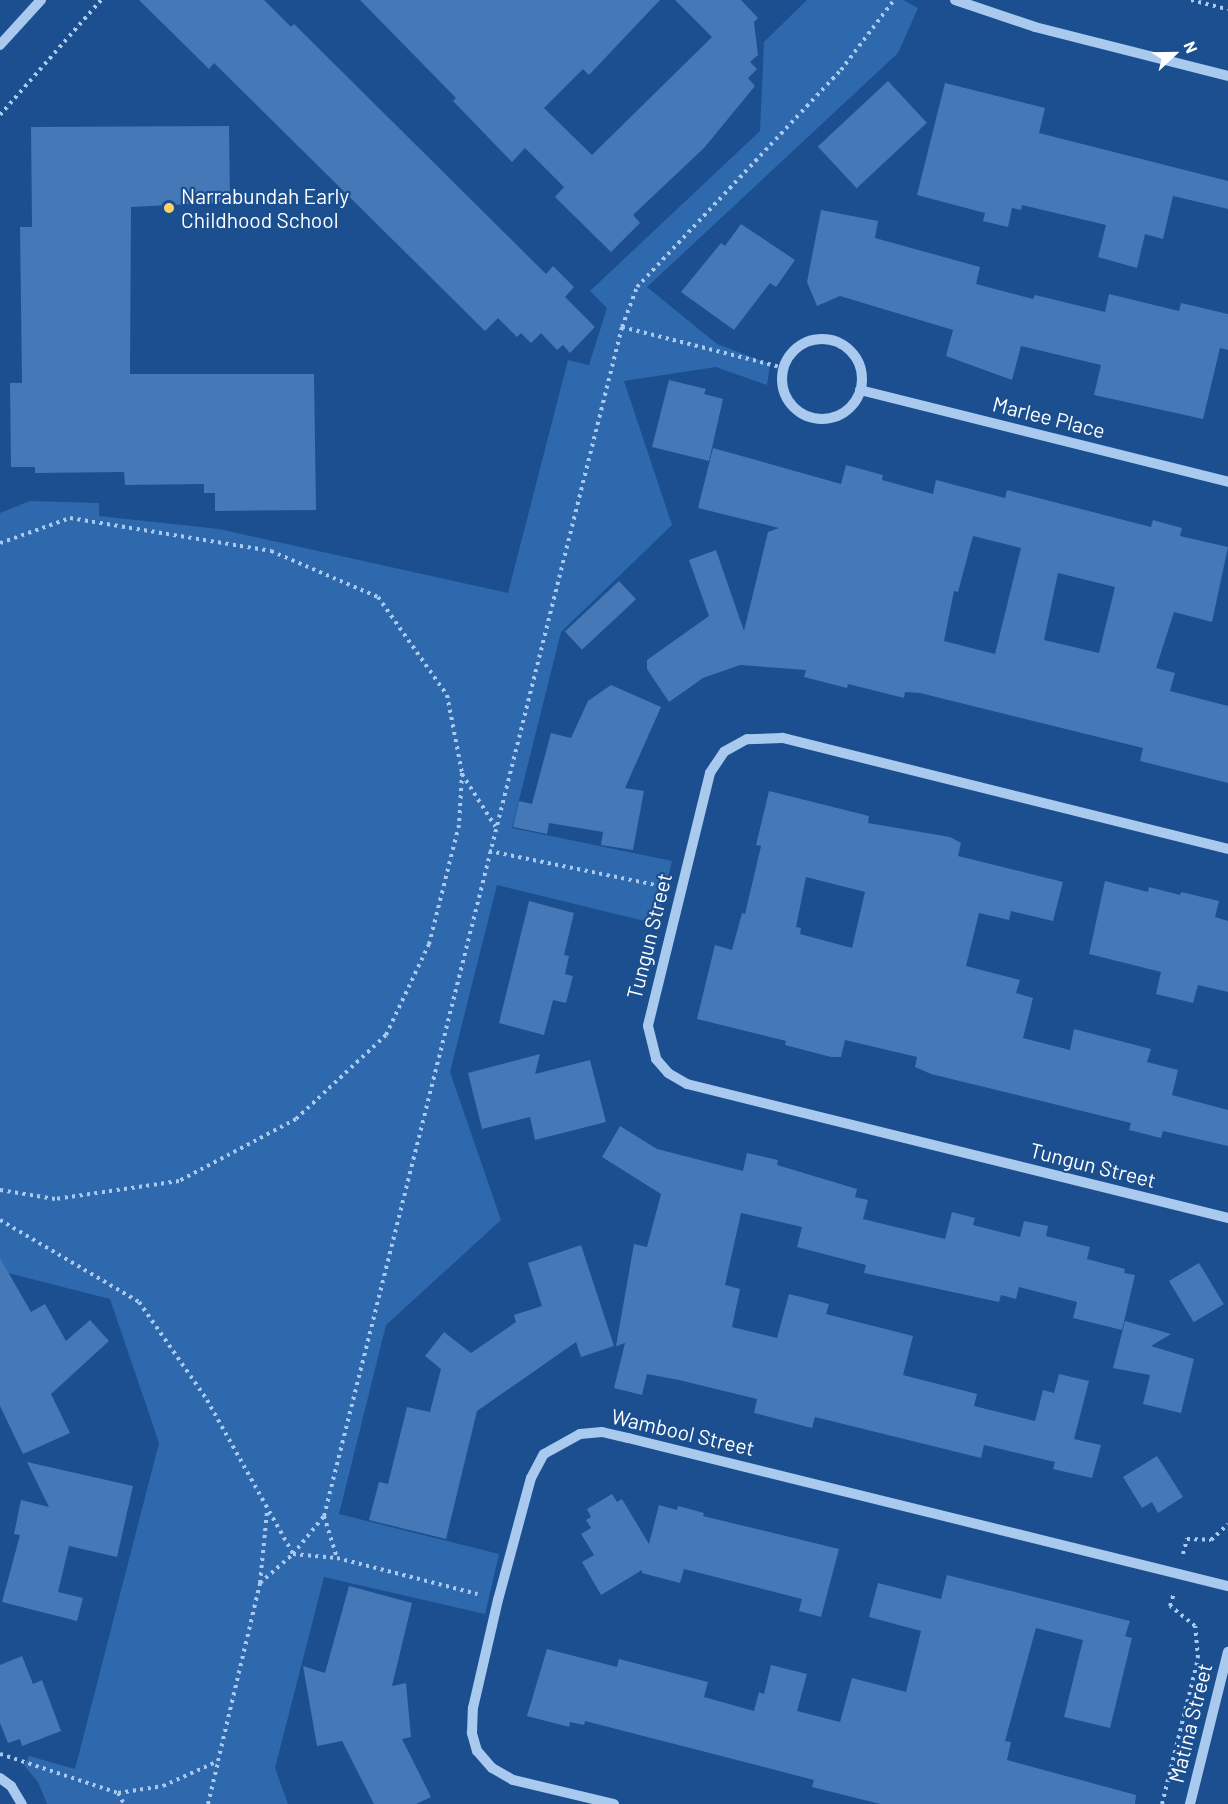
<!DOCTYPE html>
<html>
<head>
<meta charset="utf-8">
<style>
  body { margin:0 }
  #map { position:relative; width:1228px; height:1804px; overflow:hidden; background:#1b4f8f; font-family:Barlow,sans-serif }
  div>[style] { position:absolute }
  .green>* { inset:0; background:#2e69ad }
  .building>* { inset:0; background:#4478b7; transform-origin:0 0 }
  .path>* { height:4px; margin-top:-2px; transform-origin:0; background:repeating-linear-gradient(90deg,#a9c9ee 0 3px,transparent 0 7.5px) }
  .minor>* { height:10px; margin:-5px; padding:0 5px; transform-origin:5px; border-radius:5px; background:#a9c9ee }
  .minor>.ring { margin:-5px; padding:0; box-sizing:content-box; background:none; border:10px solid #a9c9ee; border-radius:50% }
  .dots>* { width:16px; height:16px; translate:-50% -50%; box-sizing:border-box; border:3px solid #1b4f8f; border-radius:50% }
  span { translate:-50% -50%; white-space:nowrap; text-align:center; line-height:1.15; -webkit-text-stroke:4.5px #1b4f8f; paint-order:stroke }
  .poi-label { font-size:21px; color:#fff }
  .left { translate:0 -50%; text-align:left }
  .street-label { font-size:21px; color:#fff }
  .north { position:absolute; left:1144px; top:24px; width:60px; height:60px; -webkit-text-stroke:4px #1b4f8f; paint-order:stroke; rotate:68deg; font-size:16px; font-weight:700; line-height:24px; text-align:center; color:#fff }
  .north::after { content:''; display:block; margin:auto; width:21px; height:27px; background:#fff; clip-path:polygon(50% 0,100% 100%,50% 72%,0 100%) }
</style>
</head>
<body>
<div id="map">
  <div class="green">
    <div style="clip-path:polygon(807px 0,903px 0,918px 8px,898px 53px,647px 287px,717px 344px,770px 364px,767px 385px,716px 367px,624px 381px,672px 525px,561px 632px,512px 828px,672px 861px,657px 924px,497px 885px,450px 1072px,501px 1220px,386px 1325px,339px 1514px,499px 1554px,485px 1614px,324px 1577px,275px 1768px,288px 1804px,47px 1804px,38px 1782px,24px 1765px,29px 1756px,75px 1769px,159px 1443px,110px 1299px,0 1271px,0 513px,30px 501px,99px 503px,99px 516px,219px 529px,508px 593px,568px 360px,589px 365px,607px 308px,590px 291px,760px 131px,764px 42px)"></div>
  </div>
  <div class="building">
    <div style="clip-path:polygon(139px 0,264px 0,291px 27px,294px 24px,546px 274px,553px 266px,574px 287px,565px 297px,595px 327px,570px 353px,563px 345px,557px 350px,541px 333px,531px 343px,521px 333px,517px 337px,498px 318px,485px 331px,214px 63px,209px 69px)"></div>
    <div style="clip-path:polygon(360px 0,660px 0,589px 75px,583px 69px,544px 108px,592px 155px,712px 37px,675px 0,741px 0,758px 18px,754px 22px,758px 55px,750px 62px,757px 69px,748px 78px,755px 86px,704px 148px,633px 215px,640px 223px,611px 252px,555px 197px,564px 187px,525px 148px,512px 162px,453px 101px,456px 98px)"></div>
    <div style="left:888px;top:81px;width:57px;height:96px;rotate:47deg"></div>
    <div style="clip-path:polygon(945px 83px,1045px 108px,1039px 133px,1228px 181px,1228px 209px,1173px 196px,1163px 239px,1145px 234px,1137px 268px,1098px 257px,1106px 225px,1022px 205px,1021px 210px,1012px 208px,1008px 227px,983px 221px,985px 213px,917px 195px)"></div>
    <div style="clip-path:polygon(229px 126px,230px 202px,131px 207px,130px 374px,314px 374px,316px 510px,215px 511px,215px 493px,204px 493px,204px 484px,125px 485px,124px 472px,35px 473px,35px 467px,11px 467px,10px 383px,22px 383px,20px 227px,32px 227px,31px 127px)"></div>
    <div style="clip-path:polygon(821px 210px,878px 221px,875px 238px,980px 267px,976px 284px,1033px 299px,1035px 295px,1105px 312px,1109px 294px,1179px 311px,1181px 303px,1228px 314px,1228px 350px,1220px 348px,1203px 419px,1094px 395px,1101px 365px,1021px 346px,1012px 380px,946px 356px,953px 330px,840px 296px,817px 306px,807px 282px)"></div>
    <div style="clip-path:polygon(741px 224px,795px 260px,776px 287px,770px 283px,734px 330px,681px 292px,721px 243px,725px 246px)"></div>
    <div style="clip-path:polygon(669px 380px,706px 389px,704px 394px,723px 399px,709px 461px,652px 447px)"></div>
    <div style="clip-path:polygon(evenodd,713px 448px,841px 484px,846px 465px,883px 475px,882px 480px,933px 494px,936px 480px,1005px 498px,1007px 490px,1151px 527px,1153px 520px,1182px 528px,1180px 536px,1228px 547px,1212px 622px,1174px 612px,1156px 668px,1175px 673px,1170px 691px,1228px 706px,1228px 783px,1140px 761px,1143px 748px,920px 693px,905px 692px,904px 698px,848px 684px,847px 688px,804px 677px,806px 670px,740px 665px,703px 678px,669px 702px,647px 669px,647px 660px,709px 616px,689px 560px,716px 550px,744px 631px,768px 532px,779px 528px,698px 508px,713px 448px,973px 536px,1021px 548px,995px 654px,944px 641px,954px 591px,958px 592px,973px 536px,713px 448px,1058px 573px,1115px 587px,1099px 653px,1044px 640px,1058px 573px)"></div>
    <div style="left:619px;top:581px;width:25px;height:74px;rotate:47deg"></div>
    <div style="clip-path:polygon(611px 685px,661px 707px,625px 788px,644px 791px,633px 850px,601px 845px,603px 832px,549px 823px,547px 834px,513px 827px,519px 801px,532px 804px,551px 733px,571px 738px,588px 701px)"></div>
    <div style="clip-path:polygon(evenodd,769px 791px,869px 816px,868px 823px,950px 837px,961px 843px,958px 856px,1063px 882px,1053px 921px,1011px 911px,1009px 920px,979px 913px,966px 966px,1020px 980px,1016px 993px,1033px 998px,1023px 1038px,1070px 1050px,1074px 1029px,1151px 1049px,1147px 1062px,1178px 1070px,1172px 1095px,1228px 1110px,1228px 1146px,1163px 1131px,1161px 1138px,1129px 1130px,1131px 1123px,931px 1074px,915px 1067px,917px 1057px,845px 1040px,841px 1057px,831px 1057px,785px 1045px,786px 1041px,697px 1019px,715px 945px,732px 950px,742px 913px,745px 914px,761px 846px,756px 845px,769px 791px,806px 877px,865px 892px,852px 948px,800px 934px,801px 928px,796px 927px,806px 877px)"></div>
    <div style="clip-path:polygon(1105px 881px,1148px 892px,1149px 887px,1180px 895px,1181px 892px,1219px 901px,1215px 917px,1228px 921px,1228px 992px,1198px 985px,1193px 1003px,1156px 994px,1161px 972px,1089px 954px)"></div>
    <div style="clip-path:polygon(529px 901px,574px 913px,564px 955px,569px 956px,565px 974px,573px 976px,566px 1003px,553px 1000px,544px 1035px,499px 1023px)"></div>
    <div style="clip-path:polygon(540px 1054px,535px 1074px,590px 1060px,606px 1122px,535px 1140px,530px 1117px,482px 1129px,468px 1073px)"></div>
    <div style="clip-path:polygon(620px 1126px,657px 1149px,743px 1171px,747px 1153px,778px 1160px,777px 1165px,857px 1189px,855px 1197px,868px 1200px,863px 1219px,945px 1239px,952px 1212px,975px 1218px,973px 1225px,1020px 1237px,1024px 1221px,1048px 1226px,1046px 1236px,1090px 1247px,1087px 1259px,1125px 1269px,1124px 1273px,1135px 1275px,1122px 1330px,1073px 1318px,1077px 1302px,1019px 1287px,1016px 1299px,1001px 1295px,999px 1302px,864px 1273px,866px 1265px,797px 1247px,802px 1227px,741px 1213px,725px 1285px,740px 1289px,732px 1327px,777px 1338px,789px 1294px,829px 1304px,826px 1314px,913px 1336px,903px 1375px,977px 1394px,974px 1406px,1035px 1421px,1043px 1390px,1054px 1393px,1059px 1374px,1089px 1381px,1074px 1439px,1101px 1445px,1092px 1478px,1053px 1469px,1055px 1462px,984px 1445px,981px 1458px,815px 1417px,812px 1428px,754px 1413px,757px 1399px,679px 1380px,647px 1374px,642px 1395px,614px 1388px,625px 1343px,616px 1346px,634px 1244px,647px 1247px,661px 1194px,602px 1157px)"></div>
    <div style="clip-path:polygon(581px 1245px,614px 1346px,581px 1357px,576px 1342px,477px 1411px,446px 1539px,369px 1520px,379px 1482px,388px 1484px,407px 1407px,430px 1412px,441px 1369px,425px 1356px,444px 1332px,471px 1353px,516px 1322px,514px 1315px,542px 1306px,528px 1263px)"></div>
    <div style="clip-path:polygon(0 1258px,31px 1312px,45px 1304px,66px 1341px,90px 1320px,109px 1341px,51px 1394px,70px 1433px,23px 1454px,0 1406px)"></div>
    <div style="left:1199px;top:1263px;width:48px;height:35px;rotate:59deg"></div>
    <div style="clip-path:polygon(1125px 1321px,1171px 1334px,1151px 1346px,1194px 1359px,1181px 1413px,1143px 1404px,1150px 1375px,1113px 1368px)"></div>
    <div style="clip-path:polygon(1157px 1456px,1183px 1497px,1158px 1513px,1152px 1502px,1142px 1508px,1123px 1477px)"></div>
    <div style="clip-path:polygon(27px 1462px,133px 1486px,117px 1557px,69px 1546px,58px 1592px,83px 1598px,77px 1621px,2px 1602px,20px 1535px,14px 1534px,21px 1500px,49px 1507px)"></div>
    <div style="clip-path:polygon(612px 1494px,617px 1502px,622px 1499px,649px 1544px,659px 1505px,677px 1510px,678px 1506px,704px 1513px,703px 1516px,839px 1549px,821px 1617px,799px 1611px,802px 1599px,684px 1569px,680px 1583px,642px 1573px,642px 1570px,601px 1595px,582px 1562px,594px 1555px,581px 1534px,591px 1528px,586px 1520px,591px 1517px,587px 1509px)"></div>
    <div style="clip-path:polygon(947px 1575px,1130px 1621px,1125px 1636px,1132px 1638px,1110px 1728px,1064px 1717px,1083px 1640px,1036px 1628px,1005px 1741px,1011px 1742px,1007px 1760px,1136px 1795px,1135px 1804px,880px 1804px,812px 1787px,814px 1780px,585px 1721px,584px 1725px,570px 1722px,569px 1727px,527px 1716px,547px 1649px,617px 1667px,619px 1659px,708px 1682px,704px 1697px,754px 1711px,759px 1692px,764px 1694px,771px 1665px,807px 1674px,797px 1711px,840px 1722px,852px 1678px,906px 1692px,921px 1631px,869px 1617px,878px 1583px,941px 1599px)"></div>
    <div style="clip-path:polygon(349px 1586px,412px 1603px,392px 1686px,406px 1683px,411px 1737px,402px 1739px,431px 1797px,416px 1804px,374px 1804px,342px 1741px,317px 1746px,303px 1666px,325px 1673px)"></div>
    <div style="clip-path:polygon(22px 1656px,33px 1684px,42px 1680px,61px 1731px,22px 1746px,20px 1739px,8px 1743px,0 1723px,0 1665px)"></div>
  </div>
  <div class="path">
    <div style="left:1191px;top:0;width:38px;rotate:14deg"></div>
    <div style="left:0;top:115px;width:153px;rotate:-48.7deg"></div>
    <div style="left:622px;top:327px;width:167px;rotate:14.2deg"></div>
    <div style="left:0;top:543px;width:74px;rotate:-19.7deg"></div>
    <div style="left:70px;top:518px;width:204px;rotate:9.3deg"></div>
    <div style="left:271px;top:551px;width:116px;rotate:23.3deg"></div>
    <div style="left:378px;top:597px;width:120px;rotate:54.9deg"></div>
    <div style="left:447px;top:695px;width:79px;rotate:79.1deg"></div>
    <div style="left:462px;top:773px;width:52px;rotate:93.3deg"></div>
    <div style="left:459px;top:825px;width:123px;rotate:104.1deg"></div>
    <div style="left:429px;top:944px;width:101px;rotate:115.3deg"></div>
    <div style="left:386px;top:1035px;width:123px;rotate:137deg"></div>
    <div style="left:296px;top:1119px;width:132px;rotate:152.1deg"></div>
    <div style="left:179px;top:1181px;width:125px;rotate:171.7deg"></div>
    <div style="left:55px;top:1199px;width:56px;rotate:-170.7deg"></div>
    <div style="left:462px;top:774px;width:62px;rotate:57.6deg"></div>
    <div style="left:489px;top:851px;width:176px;rotate:11.5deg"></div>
    <div style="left:0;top:1220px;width:161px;rotate:30.5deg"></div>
    <div style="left:139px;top:1302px;width:119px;rotate:55.2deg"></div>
    <div style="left:207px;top:1400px;width:176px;rotate:60.8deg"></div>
    <div style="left:293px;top:1554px;width:44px;rotate:5.2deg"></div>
    <div style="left:337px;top:1558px;width:145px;rotate:14.4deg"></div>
    <div style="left:324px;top:1516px;width:44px;rotate:72.8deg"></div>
    <div style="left:1183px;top:1554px;width:16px;rotate:-75deg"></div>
    <div style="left:1187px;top:1539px;width:24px;rotate:2deg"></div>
    <div style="left:1211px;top:1540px;width:23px;rotate:-43deg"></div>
    <div style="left:260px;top:1583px;width:72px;rotate:-84.4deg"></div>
    <div style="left:0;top:1754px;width:124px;rotate:18.3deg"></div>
    <div style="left:118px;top:1793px;width:13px;rotate:61deg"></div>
    <div style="left:118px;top:1793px;width:46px;rotate:-8.8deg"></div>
    <div style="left:163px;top:1786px;width:60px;rotate:-24.4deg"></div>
    <div style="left:218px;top:1761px;width:183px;rotate:-76.7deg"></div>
    <div style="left:260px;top:1583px;width:44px;rotate:-41.3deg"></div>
    <div style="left:293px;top:1554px;width:49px;rotate:-50.8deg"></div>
    <div style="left:324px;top:1516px;width:1226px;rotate:-75.93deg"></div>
    <div style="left:622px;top:327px;width:43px;rotate:-69.4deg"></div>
    <div style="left:637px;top:287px;width:298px;rotate:-46.8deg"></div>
    <div style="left:841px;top:70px;width:88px;rotate:-52.9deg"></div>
    <div style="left:208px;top:1804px;width:43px;rotate:-76.6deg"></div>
    <div style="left:1162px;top:1804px;width:150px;rotate:-76.1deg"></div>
    <div style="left:1198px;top:1658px;width:32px;rotate:-95deg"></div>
    <div style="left:1195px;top:1626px;width:32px;rotate:-141deg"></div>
    <div style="left:1170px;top:1606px;width:14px;rotate:-73deg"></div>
  </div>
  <div class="minor">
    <div style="left:955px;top:0;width:84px;rotate:18.6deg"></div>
    <div style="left:1035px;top:27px;width:199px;rotate:14.2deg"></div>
    <div style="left:0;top:45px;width:61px;rotate:-47.7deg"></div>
    <div class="ring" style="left:782px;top:339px;width:70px;height:70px"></div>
    <div style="left:860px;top:390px;width:379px;rotate:14deg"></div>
    <div style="left:1228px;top:849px;width:460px;rotate:-166deg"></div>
    <div style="left:782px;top:738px;width:35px;rotate:178deg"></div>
    <div style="left:747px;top:739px;width:26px;rotate:151deg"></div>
    <div style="left:724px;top:752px;width:25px;rotate:124deg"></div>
    <div style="left:710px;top:773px;width:260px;rotate:103.8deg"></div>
    <div style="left:648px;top:1026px;width:34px;rotate:76deg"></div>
    <div style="left:656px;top:1059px;width:18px;rotate:49deg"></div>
    <div style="left:668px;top:1073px;width:22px;rotate:30deg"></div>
    <div style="left:687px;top:1084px;width:557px;rotate:13.91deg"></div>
    <div style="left:0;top:1778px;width:14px;rotate:36deg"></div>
    <div style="left:11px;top:1786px;width:21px;rotate:59deg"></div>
    <div style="left:614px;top:1804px;width:104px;rotate:-166.6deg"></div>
    <div style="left:513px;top:1780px;width:24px;rotate:-150deg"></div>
    <div style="left:492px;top:1768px;width:23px;rotate:-131deg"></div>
    <div style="left:477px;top:1751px;width:19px;rotate:-106deg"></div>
    <div style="left:472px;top:1733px;width:25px;rotate:-88deg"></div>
    <div style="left:473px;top:1708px;width:111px;rotate:-77deg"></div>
    <div style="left:498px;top:1600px;width:126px;rotate:-74.9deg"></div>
    <div style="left:531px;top:1478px;width:27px;rotate:-62deg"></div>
    <div style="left:544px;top:1454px;width:41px;rotate:-29.1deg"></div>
    <div style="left:580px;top:1434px;width:22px;rotate:-5deg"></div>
    <div style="left:602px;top:1432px;width:27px;rotate:13deg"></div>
    <div style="left:628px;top:1438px;width:618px;rotate:13.86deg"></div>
    <div style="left:1190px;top:1804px;width:157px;rotate:-76deg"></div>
  </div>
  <div class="dots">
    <div style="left:169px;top:208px;background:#ffd166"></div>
  </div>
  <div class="poi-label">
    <span class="left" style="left:181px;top:208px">Narrabundah Early<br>Childhood School</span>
  </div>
  <div class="street-label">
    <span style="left:1049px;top:417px;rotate:14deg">Marlee Place</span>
    <span style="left:649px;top:936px;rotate:-76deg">Tungun Street</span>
    <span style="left:1093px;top:1165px;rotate:14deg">Tungun Street</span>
    <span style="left:683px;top:1432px;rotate:13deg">Wambool Street</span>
    <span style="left:1190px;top:1723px;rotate:-76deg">Matina Street</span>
  </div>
  <div class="north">N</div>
</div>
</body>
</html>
